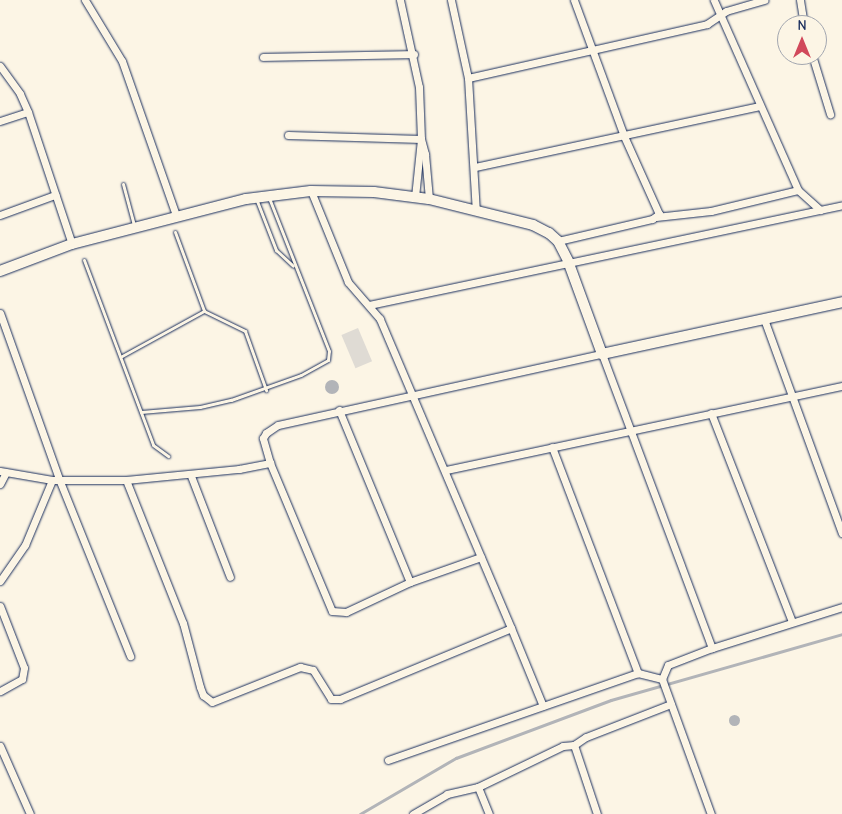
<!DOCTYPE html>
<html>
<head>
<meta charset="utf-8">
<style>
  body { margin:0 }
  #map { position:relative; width:842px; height:814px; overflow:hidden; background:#fcf5e5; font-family:"Comic Neue",sans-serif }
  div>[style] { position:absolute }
  .green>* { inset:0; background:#dfdbd4; transform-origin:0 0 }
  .water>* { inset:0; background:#b2b4b8 }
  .round { border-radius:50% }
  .stream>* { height:2.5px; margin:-1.25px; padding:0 1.25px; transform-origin:1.25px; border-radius:1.25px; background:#b2b4b8 }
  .roads { filter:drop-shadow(0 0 1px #1b2f5e) drop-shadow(0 0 1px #1b2f5e) }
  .lane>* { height:3px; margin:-1.5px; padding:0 1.5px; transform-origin:1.5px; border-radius:1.5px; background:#fcf5e5 }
  .street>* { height:7px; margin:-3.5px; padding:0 3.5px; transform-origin:3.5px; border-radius:3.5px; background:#fcf5e5 }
  .secondary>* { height:10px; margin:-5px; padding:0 5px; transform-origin:5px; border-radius:5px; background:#fcf5e5 }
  span { translate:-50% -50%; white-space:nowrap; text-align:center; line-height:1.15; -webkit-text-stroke:5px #fcf5e5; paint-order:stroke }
  .north { position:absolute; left:777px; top:15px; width:50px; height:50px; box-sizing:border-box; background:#fcf5e5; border:1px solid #a2a6af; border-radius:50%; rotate:0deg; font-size:14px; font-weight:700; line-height:20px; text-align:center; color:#1b2f5e }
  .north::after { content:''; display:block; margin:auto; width:18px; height:22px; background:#d1495b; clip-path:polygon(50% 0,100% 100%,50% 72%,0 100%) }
</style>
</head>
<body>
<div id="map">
  <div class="green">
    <div style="left:358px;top:328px;width:36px;height:18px;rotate:67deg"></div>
  </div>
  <div class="water">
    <div class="round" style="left:325px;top:380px;width:14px;height:14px"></div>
    <div class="round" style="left:728.5px;top:714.5px;width:11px;height:11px"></div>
  </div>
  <div class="stream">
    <div style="left:360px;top:814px;width:111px;rotate:-30.3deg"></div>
    <div style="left:456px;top:758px;width:165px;rotate:-20.5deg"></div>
    <div style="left:611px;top:700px;width:240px;rotate:-15.9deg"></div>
  </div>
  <div class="roads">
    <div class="lane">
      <div style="left:123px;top:184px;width:42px;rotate:75deg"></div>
      <div style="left:257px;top:201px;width:53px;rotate:68.8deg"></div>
      <div style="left:276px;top:250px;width:23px;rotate:43deg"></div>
      <div style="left:175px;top:232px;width:84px;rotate:69.8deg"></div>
      <div style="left:204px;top:311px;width:46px;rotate:26deg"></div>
      <div style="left:245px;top:331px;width:63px;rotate:70.4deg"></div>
      <div style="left:84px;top:260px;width:197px;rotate:69.5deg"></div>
      <div style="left:153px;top:445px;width:19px;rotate:36deg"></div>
      <div style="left:122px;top:356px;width:94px;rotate:-28.8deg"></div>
      <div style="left:141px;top:412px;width:59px;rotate:-4.8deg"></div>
      <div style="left:200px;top:407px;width:32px;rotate:-13deg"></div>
      <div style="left:231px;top:400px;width:74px;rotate:-19.7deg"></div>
      <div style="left:301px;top:375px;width:31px;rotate:-29deg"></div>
      <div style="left:328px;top:360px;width:9px;rotate:-84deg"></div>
      <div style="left:329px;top:351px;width:164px;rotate:-111.4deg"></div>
    </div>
    <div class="street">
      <div style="left:85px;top:0;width:71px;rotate:58.8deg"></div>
      <div style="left:122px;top:61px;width:163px;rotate:70.7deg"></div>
      <div style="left:400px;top:0;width:89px;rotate:77.7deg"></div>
      <div style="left:419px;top:87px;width:52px;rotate:87.8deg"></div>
      <div style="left:421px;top:139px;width:58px;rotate:95.9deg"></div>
      <div style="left:451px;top:0;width:80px;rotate:77.7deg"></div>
      <div style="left:468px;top:78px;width:133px;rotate:86.6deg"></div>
      <div style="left:800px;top:0;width:25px;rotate:81deg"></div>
      <div style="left:812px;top:55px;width:62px;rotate:73deg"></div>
      <div style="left:263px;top:57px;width:151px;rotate:-1.1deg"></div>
      <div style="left:0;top:66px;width:34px;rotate:54deg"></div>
      <div style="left:20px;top:94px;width:20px;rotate:66deg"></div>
      <div style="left:28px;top:112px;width:139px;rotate:71.6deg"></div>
      <div style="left:468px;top:78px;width:245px;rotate:-12.7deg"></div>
      <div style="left:707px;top:24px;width:23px;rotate:-34deg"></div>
      <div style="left:726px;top:11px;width:40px;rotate:-16deg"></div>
      <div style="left:0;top:121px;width:29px;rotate:-18deg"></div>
      <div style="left:288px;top:135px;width:133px;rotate:1.7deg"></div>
      <div style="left:421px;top:139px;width:16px;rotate:75deg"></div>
      <div style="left:425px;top:154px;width:45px;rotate:84.9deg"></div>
      <div style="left:475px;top:167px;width:290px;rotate:-12.1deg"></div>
      <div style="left:798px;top:190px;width:30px;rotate:42deg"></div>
      <div style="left:0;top:215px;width:59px;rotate:-20deg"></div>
      <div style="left:656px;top:217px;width:55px;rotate:-6.2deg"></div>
      <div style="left:711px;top:211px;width:89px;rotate:-13.6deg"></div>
      <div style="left:798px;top:190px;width:208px;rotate:-113.9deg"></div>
      <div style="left:558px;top:241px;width:97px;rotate:-13.2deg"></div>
      <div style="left:652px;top:219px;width:9px;rotate:-36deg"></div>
      <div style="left:659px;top:214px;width:85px;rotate:-114.2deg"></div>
      <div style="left:624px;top:136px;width:145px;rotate:-110.2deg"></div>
      <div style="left:369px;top:305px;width:483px;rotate:-11.9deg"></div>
      <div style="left:0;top:313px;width:176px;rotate:70.4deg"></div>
      <div style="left:59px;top:479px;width:191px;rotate:68.1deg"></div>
      <div style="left:764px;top:319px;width:228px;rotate:70deg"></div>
      <div style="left:339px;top:410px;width:186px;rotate:67.6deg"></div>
      <div style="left:711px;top:413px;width:224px;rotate:68.8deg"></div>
      <div style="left:552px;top:447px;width:242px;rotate:69.2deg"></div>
      <div style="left:270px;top:463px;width:160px;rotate:67.3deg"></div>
      <div style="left:332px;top:611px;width:14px;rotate:4deg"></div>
      <div style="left:346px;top:612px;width:71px;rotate:-25.1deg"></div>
      <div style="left:410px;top:582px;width:75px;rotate:-19.4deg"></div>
      <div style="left:446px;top:470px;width:405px;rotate:-12deg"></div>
      <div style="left:0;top:471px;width:53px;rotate:9.8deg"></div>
      <div style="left:52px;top:480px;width:74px"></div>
      <div style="left:126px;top:480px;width:114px;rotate:-5.6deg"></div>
      <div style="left:239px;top:469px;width:32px;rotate:-11deg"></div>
      <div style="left:270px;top:463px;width:26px;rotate:-106deg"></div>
      <div style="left:263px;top:438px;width:6px;rotate:-59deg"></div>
      <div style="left:266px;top:433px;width:14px;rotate:-34deg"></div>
      <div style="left:278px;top:425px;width:332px;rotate:-12.4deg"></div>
      <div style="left:602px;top:354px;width:314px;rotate:69.5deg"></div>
      <div style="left:712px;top:648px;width:136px;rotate:-17.5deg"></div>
      <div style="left:191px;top:476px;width:108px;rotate:68.9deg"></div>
      <div style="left:126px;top:480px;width:154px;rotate:68.3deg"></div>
      <div style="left:183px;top:623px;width:66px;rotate:75.1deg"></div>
      <div style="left:200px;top:687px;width:9px;rotate:69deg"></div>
      <div style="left:203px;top:695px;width:11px;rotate:38deg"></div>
      <div style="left:212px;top:702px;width:95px;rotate:-21.7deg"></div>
      <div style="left:300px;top:667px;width:13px;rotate:13deg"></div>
      <div style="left:313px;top:670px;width:34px;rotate:58deg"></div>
      <div style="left:331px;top:699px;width:9px"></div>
      <div style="left:340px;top:699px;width:185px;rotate:-22.5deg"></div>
      <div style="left:511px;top:628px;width:336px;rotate:-113deg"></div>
      <div style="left:380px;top:319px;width:49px;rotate:-130.9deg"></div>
      <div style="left:348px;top:282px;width:98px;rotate:-112.1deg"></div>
      <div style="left:0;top:484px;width:13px;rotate:-63deg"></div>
      <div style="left:0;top:581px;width:44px;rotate:-55.2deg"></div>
      <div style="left:25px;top:545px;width:70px;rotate:-67.4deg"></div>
      <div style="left:0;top:606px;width:66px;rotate:68.8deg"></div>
      <div style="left:24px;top:668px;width:11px;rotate:100deg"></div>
      <div style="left:22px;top:679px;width:25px;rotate:151deg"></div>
      <div style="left:511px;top:628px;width:84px;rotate:67.7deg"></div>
      <div style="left:662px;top:679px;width:144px;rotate:70.1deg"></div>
      <div style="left:574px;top:745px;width:73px;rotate:71.6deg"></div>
      <div style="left:0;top:746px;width:74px;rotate:66.2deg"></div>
      <div style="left:388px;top:760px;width:265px;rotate:-19.2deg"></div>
      <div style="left:638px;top:673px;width:25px;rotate:14deg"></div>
      <div style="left:662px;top:679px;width:15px;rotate:-67deg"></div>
      <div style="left:668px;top:665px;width:47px;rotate:-21.1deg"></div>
      <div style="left:478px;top:787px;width:94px;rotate:-25.8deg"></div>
      <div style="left:563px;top:746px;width:11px;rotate:-5deg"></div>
      <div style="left:574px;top:745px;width:14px;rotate:-34deg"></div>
      <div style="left:586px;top:737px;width:91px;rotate:-21.2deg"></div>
      <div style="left:413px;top:814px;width:39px;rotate:-30deg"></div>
      <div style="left:447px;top:794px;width:32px;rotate:-13deg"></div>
      <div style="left:478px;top:787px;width:29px;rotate:68deg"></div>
    </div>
    <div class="secondary">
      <div style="left:0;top:271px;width:77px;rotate:-20.6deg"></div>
      <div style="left:72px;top:244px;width:180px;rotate:-14.5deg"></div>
      <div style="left:246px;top:199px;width:65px;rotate:-7deg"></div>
      <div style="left:311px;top:191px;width:63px;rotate:0.9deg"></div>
      <div style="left:374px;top:192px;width:55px;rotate:7.3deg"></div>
      <div style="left:429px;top:199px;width:107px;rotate:14deg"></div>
      <div style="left:533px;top:225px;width:18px;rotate:27deg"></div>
      <div style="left:549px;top:233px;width:12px;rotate:42deg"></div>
      <div style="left:558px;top:241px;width:22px;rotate:63deg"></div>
      <div style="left:568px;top:261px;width:99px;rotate:69.9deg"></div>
      <div style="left:602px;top:354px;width:246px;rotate:-12.2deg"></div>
    </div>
  </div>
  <div class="north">N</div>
</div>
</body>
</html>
